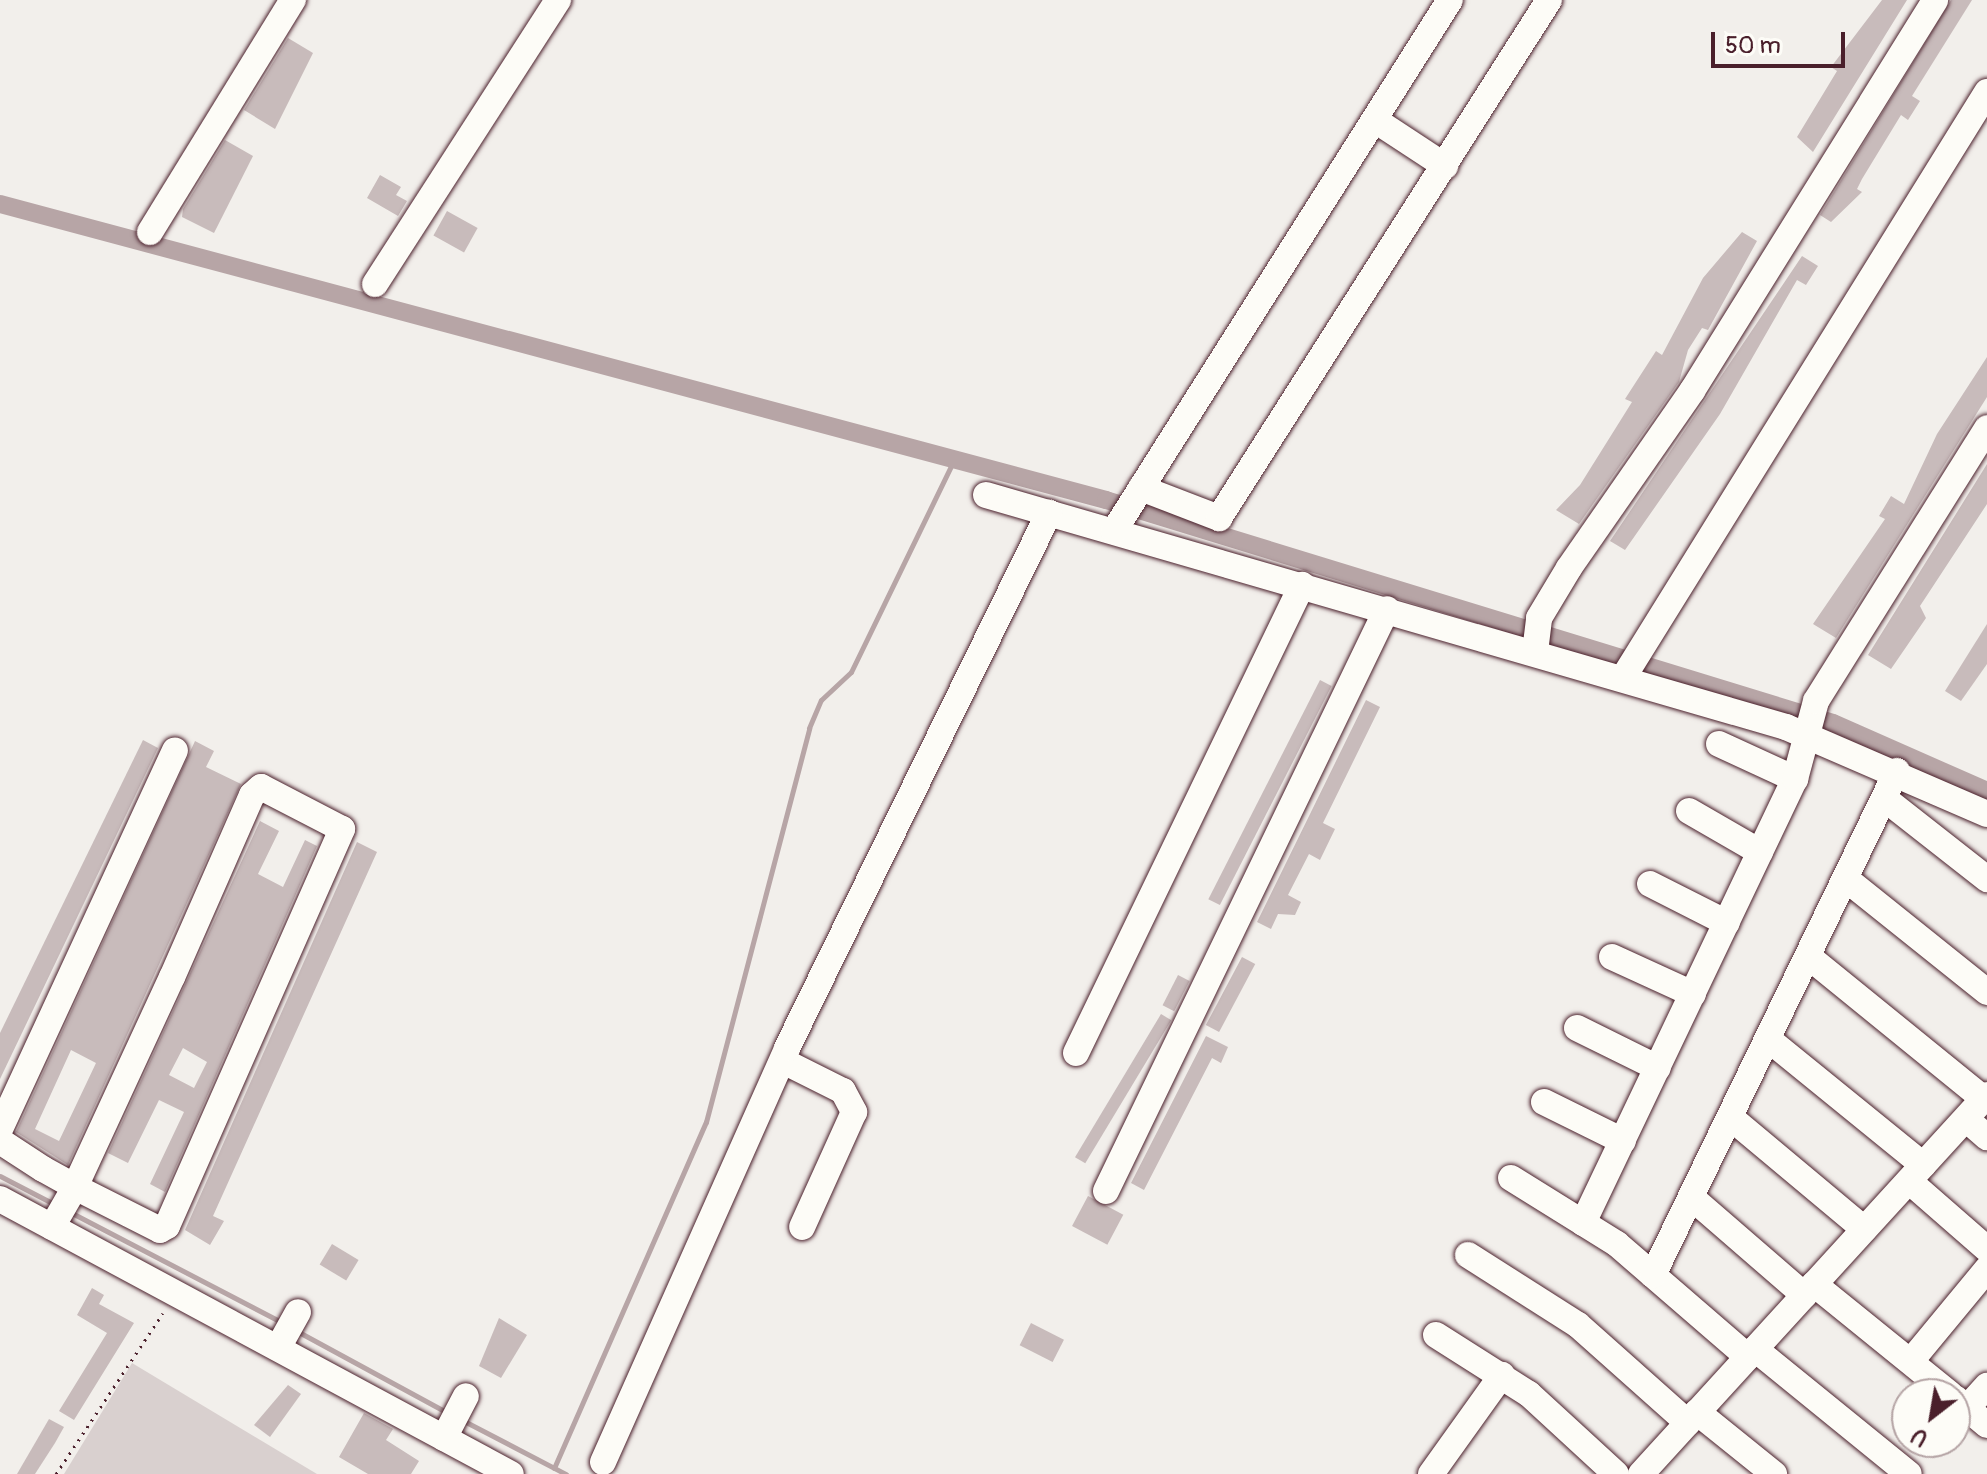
<!DOCTYPE html>
<html>
<head>
<meta charset="utf-8">
<style>
  body { margin:0 }
  #map { position:relative; width:1987px; height:1474px; overflow:hidden; background:#f2efeb; font-family:Pangolin,sans-serif }
  div>[style] { position:absolute }
  .green>* { inset:0; background:#d9d0cf }
  .stream>* { height:5px; margin:-2.5px; padding:0 2.5px; transform-origin:2.5px; border-radius:2.5px; background:#b7a5a6 }
  .canal>* { height:18px; margin:-9px; padding:0 9px; transform-origin:9px; border-radius:9px; background:#b7a5a6 }
  .building>* { inset:0; background:#c8bbbb; transform-origin:0 0 }
  .path>* { height:3px; margin-top:-1.5px; transform-origin:0; background:repeating-linear-gradient(90deg,#4a1f2b 0 2px,transparent 0 8px) }
  .roads { filter:drop-shadow(0 0 2px #4a1f2b) drop-shadow(0 0 2px #4a1f2b) }
  .minor>* { height:26px; margin:-13px; padding:0 13px; transform-origin:13px; border-radius:13px; background:#fdfcf7 }
  span { translate:-50% -50%; white-space:nowrap; text-align:center; line-height:1.15; -webkit-text-stroke:8px #fdfcf7; paint-order:stroke }
  .north { position:absolute; left:1891px; top:1378px; width:80px; height:80px; box-sizing:border-box; background:#fdfcf7; border:2px solid #b5a4a5; border-radius:50%; rotate:211deg; font-size:22px; font-weight:700; line-height:32px; text-align:center; color:#4a1f2b }
  .north::after { content:''; display:block; margin:auto; width:28px; height:36px; background:#4a1f2b; clip-path:polygon(50% 0,100% 100%,50% 72%,0 100%) }
  .scale { position:absolute; left:1711px; top:32px; width:134px; height:36px; box-sizing:border-box; border:4px solid #4a1f2b; border-top:0; padding-left:10px; font-size:24px; line-height:28px; white-space:nowrap; color:#4a1f2b; -webkit-text-stroke:6px #fdfcf7; paint-order:stroke }
</style>
</head>
<body>
<div id="map">
  <div class="green">
    <div style="clip-path:polygon(132px 1363px,317px 1474px,64px 1474px)"></div>
  </div>
  <div class="stream">
    <div style="left:0;top:1176px;width:63px;rotate:27.4deg"></div>
    <div style="left:68px;top:1211px;width:242px;rotate:27.5deg"></div>
    <div style="left:295px;top:1330px;width:174px;rotate:28.5deg"></div>
    <div style="left:464px;top:1421px;width:115px;rotate:27.5deg"></div>
    <div style="left:554px;top:1468px;width:378px;rotate:-66.3deg"></div>
    <div style="left:706px;top:1122px;width:407px;rotate:-75.3deg"></div>
    <div style="left:809px;top:728px;width:30px;rotate:-67deg"></div>
    <div style="left:821px;top:700px;width:41px;rotate:-43deg"></div>
    <div style="left:851px;top:672px;width:236px;rotate:-64.1deg"></div>
  </div>
  <div class="canal">
    <div style="left:0;top:204px;width:1145px;rotate:14.98deg"></div>
    <div style="left:1106px;top:500px;width:760px;rotate:17.05deg"></div>
    <div style="left:1833px;top:723px;width:168px;rotate:23.8deg"></div>
  </div>
  <div class="building">
    <div style="clip-path:polygon(1882px 0,1907px 0,1813px 152px,1797px 137px,1837px 71px,1831px 67px)"></div>
    <div style="clip-path:polygon(1951px 0,1972px 0,1912px 96px,1920px 101px,1908px 120px,1901px 115px,1862px 179px,1857px 189px,1862px 192px,1831px 222px,1820px 215px)"></div>
    <div style="clip-path:polygon(288px 38px,313px 53px,275px 129px,244px 110px)"></div>
    <div style="clip-path:polygon(225px 140px,253px 156px,214px 233px,182px 217px,183px 209px)"></div>
    <div style="clip-path:polygon(380px 175px,401px 187px,396px 195px,407px 201px,398px 216px,367px 198px)"></div>
    <div style="left:447px;top:211px;width:35px;height:28px;rotate:29deg"></div>
    <div style="clip-path:polygon(1742px 232px,1757px 241px,1708px 330px,1702px 328px,1688px 350px,1679px 382px,1579px 524px,1556px 510px,1580px 485px,1632px 402px,1625px 399px,1656px 351px,1662px 355px,1703px 278px)"></div>
    <div style="clip-path:polygon(1802px 256px,1818px 266px,1806px 285px,1797px 280px,1720px 414px,1625px 550px,1610px 541px)"></div>
    <div style="clip-path:polygon(1987px 357px,1987px 397px,1836px 638px,1813px 624px,1885px 519px,1879px 516px,1891px 496px,1904px 504px,1937px 434px)"></div>
    <div style="clip-path:polygon(1987px 464px,1987px 504px,1920px 606px,1926px 618px,1891px 669px,1868px 655px)"></div>
    <div style="clip-path:polygon(1987px 624px,1987px 664px,1961px 701px,1945px 691px)"></div>
    <div style="left:1320px;top:680px;width:13px;height:246px;rotate:27deg"></div>
    <div style="clip-path:polygon(1366px 700px,1380px 707px,1323px 823px,1335px 829px,1320px 860px,1309px 854px,1288px 895px,1301px 902px,1295px 915px,1278px 914px,1271px 929px,1257px 922px)"></div>
    <div style="clip-path:polygon(143px 740px,158px 748px,0 1079px,0 1033px)"></div>
    <div style="clip-path:polygon(evenodd,195px 741px,214px 751px,206px 767px,241px 784px,68px 1165px,16px 1132px,195px 741px,71px 1050px,96px 1063px,59px 1141px,35px 1129px,71px 1050px)"></div>
    <div style="clip-path:polygon(evenodd,260px 821px,279px 831px,258px 874px,283px 887px,305px 840px,317px 846px,165px 1192px,150px 1184px,184px 1112px,159px 1100px,128px 1163px,108px 1153px,260px 821px,183px 1048px,207px 1062px,194px 1088px,169px 1075px,183px 1048px)"></div>
    <div style="clip-path:polygon(357px 842px,377px 852px,213px 1216px,224px 1221px,210px 1245px,185px 1230px)"></div>
    <div style="left:1242px;top:957px;width:15px;height:77px;rotate:28deg"></div>
    <div style="left:1178px;top:975px;width:13px;height:34px;rotate:27deg"></div>
    <div style="left:1161px;top:1014px;width:12px;height:167px;rotate:31deg"></div>
    <div style="clip-path:polygon(1206px 1036px,1228px 1047px,1221px 1063px,1212px 1058px,1144px 1190px,1131px 1183px)"></div>
    <div style="left:1088px;top:1196px;width:40px;height:34px;rotate:28deg"></div>
    <div style="left:332px;top:1244px;width:31px;height:24px;rotate:31deg"></div>
    <div style="clip-path:polygon(92px 1288px,104px 1295px,99px 1304px,134px 1323px,74px 1420px,59px 1411px,107px 1333px,77px 1315px)"></div>
    <div style="clip-path:polygon(499px 1318px,527px 1335px,501px 1378px,479px 1366px)"></div>
    <div style="left:1031px;top:1323px;width:37px;height:25px;rotate:27deg"></div>
    <div style="clip-path:polygon(288px 1385px,301px 1394px,270px 1437px,254px 1425px)"></div>
    <div style="clip-path:polygon(364px 1413px,393px 1429px,386px 1440px,419px 1461px,411px 1474px,368px 1474px,339px 1457px)"></div>
    <div style="clip-path:polygon(49px 1419px,64px 1427px,55px 1443px,35px 1474px,17px 1474px)"></div>
  </div>
  <div class="path">
    <div style="left:56px;top:1474px;width:193px;rotate:-56.4deg"></div>
  </div>
  <div class="roads">
    <div class="minor">
      <div style="left:1375px;top:120px;width:84px;rotate:33.3deg"></div>
      <div style="left:150px;top:232px;width:273px;rotate:-58.4deg"></div>
      <div style="left:375px;top:284px;width:338px;rotate:-57.2deg"></div>
      <div style="left:1141px;top:488px;width:84px;rotate:21deg"></div>
      <div style="left:1219px;top:518px;width:614px;rotate:-57.5deg"></div>
      <div style="left:986px;top:495px;width:833px;rotate:16.17deg"></div>
      <div style="left:1786px;top:727px;width:219px;rotate:23.4deg"></div>
      <div style="left:1114px;top:531px;width:628px;rotate:-57.68deg"></div>
      <div style="left:1535px;top:652px;width:34px;rotate:-83deg"></div>
      <div style="left:1539px;top:618px;width:58px;rotate:-59deg"></div>
      <div style="left:1569px;top:568px;width:216px;rotate:-55.2deg"></div>
      <div style="left:1692px;top:391px;width:460px;rotate:-58.1deg"></div>
      <div style="left:1623px;top:678px;width:690px;rotate:-58.15deg"></div>
      <div style="left:1719px;top:744px;width:84px;rotate:24.7deg"></div>
      <div style="left:1885px;top:799px;width:130px;rotate:38.1deg"></div>
      <div style="left:1689px;top:811px;width:82px;rotate:30deg"></div>
      <div style="left:1846px;top:879px;width:181px;rotate:38.7deg"></div>
      <div style="left:1650px;top:884px;width:86px;rotate:26.9deg"></div>
      <div style="left:1612px;top:957px;width:89px;rotate:24.6deg"></div>
      <div style="left:1809px;top:957px;width:225px;rotate:39.1deg"></div>
      <div style="left:1577px;top:1028px;width:90px;rotate:26.3deg"></div>
      <div style="left:1768px;top:1039px;width:200px;rotate:39.1deg"></div>
      <div style="left:1076px;top:1053px;width:520px;rotate:-64.22deg"></div>
      <div style="left:783px;top:1061px;width:67px;rotate:26.6deg"></div>
      <div style="left:843px;top:1091px;width:24px;rotate:62deg"></div>
      <div style="left:854px;top:1112px;width:126px;rotate:114.3deg"></div>
      <div style="left:1544px;top:1102px;width:88px;rotate:26.3deg"></div>
      <div style="left:1730px;top:1117px;width:175px;rotate:39.9deg"></div>
      <div style="left:1966px;top:1119px;width:28px;rotate:41deg"></div>
      <div style="left:0;top:1129px;width:417px;rotate:-65.2deg"></div>
      <div style="left:0;top:1141px;width:51px;rotate:33.1deg"></div>
      <div style="left:43px;top:1169px;width:37px;rotate:29deg"></div>
      <div style="left:75px;top:1187px;width:95px;rotate:26.8deg"></div>
      <div style="left:160px;top:1230px;width:8px;rotate:-30deg"></div>
      <div style="left:167px;top:1226px;width:434px;rotate:-66.2deg"></div>
      <div style="left:342px;top:829px;width:91px;rotate:-152.6deg"></div>
      <div style="left:261px;top:787px;width:12px;rotate:138deg"></div>
      <div style="left:252px;top:795px;width:199px;rotate:113.7deg"></div>
      <div style="left:172px;top:977px;width:231px;rotate:114.8deg"></div>
      <div style="left:75px;top:1187px;width:46px;rotate:119.9deg"></div>
      <div style="left:1511px;top:1178px;width:125px;rotate:31.9deg"></div>
      <div style="left:1617px;top:1244px;width:173px;rotate:40.8deg"></div>
      <div style="left:1909px;top:1181px;width:103px;rotate:41.1deg"></div>
      <div style="left:1106px;top:1191px;width:646px;rotate:-64.23deg"></div>
      <div style="left:1691px;top:1197px;width:150px;rotate:40.9deg"></div>
      <div style="left:0;top:1199px;width:580px;rotate:28.29deg"></div>
      <div style="left:1583px;top:1223px;width:492px;rotate:-64.5deg"></div>
      <div style="left:1795px;top:779px;width:81px;rotate:-74.9deg"></div>
      <div style="left:1816px;top:701px;width:322px;rotate:-57.9deg"></div>
      <div style="left:1468px;top:1255px;width:130px;rotate:32.5deg"></div>
      <div style="left:1578px;top:1325px;width:147px;rotate:41.7deg"></div>
      <div style="left:1653px;top:1275px;width:560px;rotate:-64.17deg"></div>
      <div style="left:1814px;top:1284px;width:175px;rotate:39deg"></div>
      <div style="left:1436px;top:1335px;width:110px;rotate:32.4deg"></div>
      <div style="left:1529px;top:1394px;width:118px;rotate:42.6deg"></div>
      <div style="left:278px;top:1348px;width:41px;rotate:-60.9deg"></div>
      <div style="left:1755px;top:1349px;width:198px;rotate:39.1deg"></div>
      <div style="left:1911px;top:1361px;width:119px;rotate:-50.4deg"></div>
      <div style="left:1955px;top:1398px;width:42px;rotate:40.2deg"></div>
      <div style="left:1967px;top:1408px;width:30px;rotate:-48deg"></div>
      <div style="left:1697px;top:1412px;width:99px;rotate:38.8deg"></div>
      <div style="left:444px;top:1438px;width:47px;rotate:-62.4deg"></div>
      <div style="left:603px;top:1462px;width:453px;rotate:-66deg"></div>
      <div style="left:787px;top:1048px;width:596px;rotate:-63.91deg"></div>
      <div style="left:1431px;top:1474px;width:122px;rotate:-54.4deg"></div>
      <div style="left:1641px;top:1474px;width:513px;rotate:-47.61deg"></div>
    </div>
  </div>
  <div class="north">U</div>
  <div class="scale">50 m</div>
</div>
</body>
</html>
